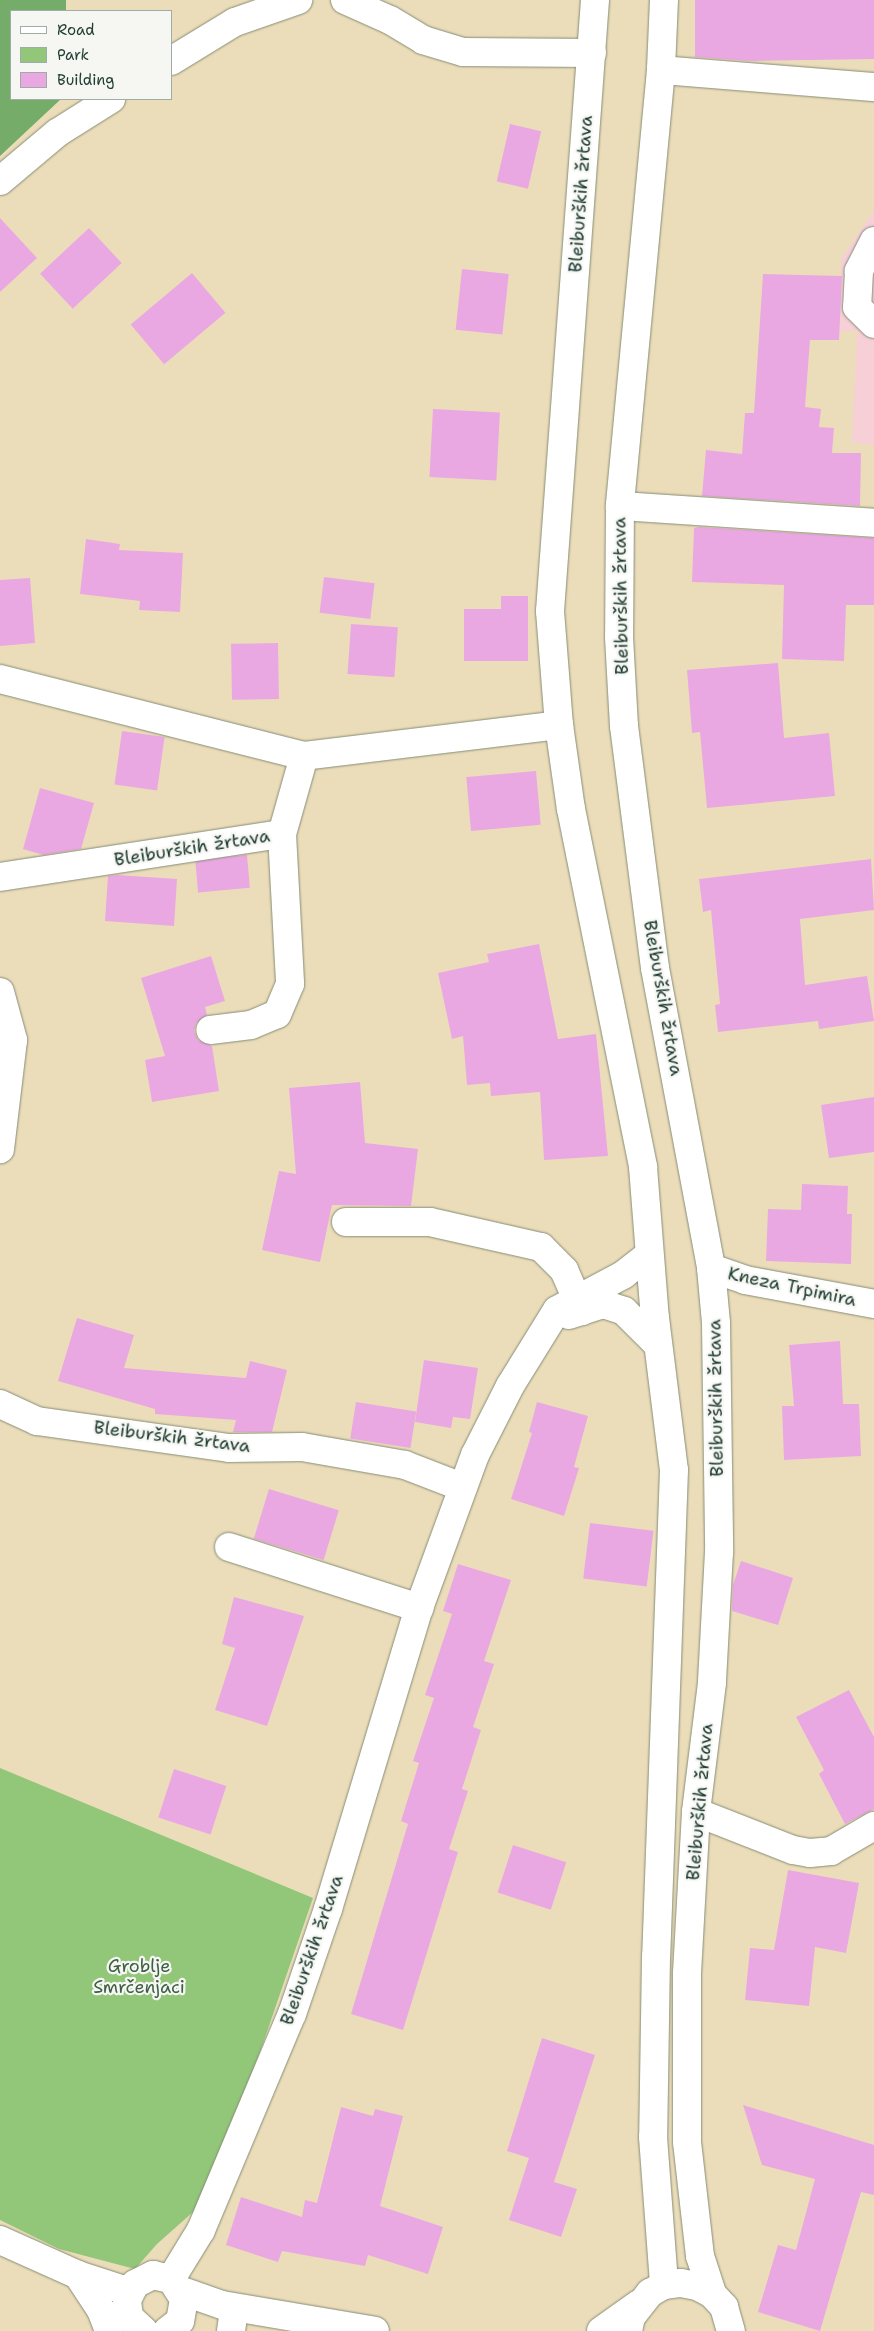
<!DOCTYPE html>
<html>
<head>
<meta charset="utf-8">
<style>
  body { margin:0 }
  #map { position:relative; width:874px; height:2331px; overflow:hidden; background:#ecddba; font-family:"Shantell Sans",sans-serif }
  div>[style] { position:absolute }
  .built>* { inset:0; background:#f6cfd7 }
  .green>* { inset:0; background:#92c779 }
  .forest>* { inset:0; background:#75ac69 }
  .building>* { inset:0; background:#eaa8e2; transform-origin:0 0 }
  .roads { filter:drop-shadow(0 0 1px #868d77) drop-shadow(0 0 1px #868d77) }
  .minor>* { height:28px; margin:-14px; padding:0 14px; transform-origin:14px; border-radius:14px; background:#fff }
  span { translate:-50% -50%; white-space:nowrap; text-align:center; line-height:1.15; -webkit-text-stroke:4.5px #f6f6f2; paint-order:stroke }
  .street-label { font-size:18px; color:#1f3d34 }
  .park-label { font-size:18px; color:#3c6045 }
  .legend { position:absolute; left:10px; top:10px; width:162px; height:90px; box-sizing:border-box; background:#f6f6f2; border:1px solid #a0aca6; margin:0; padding:6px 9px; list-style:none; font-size:15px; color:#1f3d34 }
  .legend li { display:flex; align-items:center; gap:10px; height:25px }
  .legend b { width:25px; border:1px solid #a0aca6 }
</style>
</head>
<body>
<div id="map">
  <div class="built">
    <div style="clip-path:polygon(874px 211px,874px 445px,852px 442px,857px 330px,840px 332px,841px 259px)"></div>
  </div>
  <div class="green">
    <div style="clip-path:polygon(0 1768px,313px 1898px,260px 2052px,202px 2204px,157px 2244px,135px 2269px,59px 2249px,0 2220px)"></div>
  </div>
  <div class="forest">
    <div style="clip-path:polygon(0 0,66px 0,66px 11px,11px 11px,11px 99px,61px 99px,0 156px)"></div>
  </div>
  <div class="building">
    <div style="clip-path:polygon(695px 0,874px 0,874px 59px,750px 61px,695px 57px)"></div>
    <div style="left:510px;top:124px;width:32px;height:59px;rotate:13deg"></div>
    <div style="clip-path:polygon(0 218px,37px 258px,0 292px)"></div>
    <div style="left:89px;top:228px;width:48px;height:67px;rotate:47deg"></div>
    <div style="left:462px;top:269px;width:47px;height:61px;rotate:6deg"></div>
    <div style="left:192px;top:273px;width:52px;height:80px;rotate:50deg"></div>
    <div style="clip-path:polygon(763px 274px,842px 276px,839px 340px,810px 340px,805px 407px,821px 409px,819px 427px,834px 428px,832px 453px,861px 453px,860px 506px,702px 496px,706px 450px,742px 454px,745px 413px,754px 413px)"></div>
    <div style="left:433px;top:409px;width:67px;height:68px;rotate:3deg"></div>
    <div style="clip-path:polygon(699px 527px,874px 538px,874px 605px,846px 605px,844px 661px,782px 659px,784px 585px,692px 582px,694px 528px)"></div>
    <div style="clip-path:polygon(86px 539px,120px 544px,119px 550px,183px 553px,180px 612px,139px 610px,140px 601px,80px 594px)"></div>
    <div style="left:324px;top:577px;width:51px;height:36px;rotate:7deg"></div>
    <div style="clip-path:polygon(30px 578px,35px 643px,0 646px,0 580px)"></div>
    <div style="clip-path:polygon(501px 596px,528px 596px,528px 661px,464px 661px,464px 609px,501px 609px)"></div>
    <div style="left:351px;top:624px;width:47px;height:50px;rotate:4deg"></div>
    <div style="left:278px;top:643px;width:56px;height:47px;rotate:89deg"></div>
    <div style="clip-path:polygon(778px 663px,784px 738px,829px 733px,835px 796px,707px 808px,700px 732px,692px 733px,687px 670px)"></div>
    <div style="left:122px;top:731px;width:43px;height:54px;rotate:8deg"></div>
    <div style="left:536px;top:771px;width:54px;height:70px;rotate:85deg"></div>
    <div style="clip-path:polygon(40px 788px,94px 803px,81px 849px,43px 855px,23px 849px)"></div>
    <div style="left:247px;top:855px;width:33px;height:52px;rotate:85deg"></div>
    <div style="clip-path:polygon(871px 859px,874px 910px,800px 919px,805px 985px,867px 976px,874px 1021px,819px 1029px,818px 1021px,718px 1032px,715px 1005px,720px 1004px,711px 910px,703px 912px,699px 879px)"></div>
    <div style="clip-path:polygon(117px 875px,177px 879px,174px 926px,105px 921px,108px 876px)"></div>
    <div style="clip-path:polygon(539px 944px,558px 1039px,596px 1034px,608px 1156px,544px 1160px,540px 1092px,491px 1096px,490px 1083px,467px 1085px,463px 1036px,452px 1039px,438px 973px,489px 962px,487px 954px)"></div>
    <div style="clip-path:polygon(211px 956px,225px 1001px,205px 1007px,207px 1015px,196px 1023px,194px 1031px,198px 1040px,212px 1046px,219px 1091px,152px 1102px,145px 1060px,165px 1056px,141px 978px)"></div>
    <div style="clip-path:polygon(360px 1082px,365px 1143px,418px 1149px,411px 1206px,332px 1205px,320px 1262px,262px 1250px,279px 1171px,296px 1174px,289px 1088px)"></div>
    <div style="clip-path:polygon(874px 1097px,874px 1152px,829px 1158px,821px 1105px)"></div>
    <div style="clip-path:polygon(802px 1184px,848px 1186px,847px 1214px,852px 1214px,851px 1264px,766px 1261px,768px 1209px,801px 1210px)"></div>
    <div style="clip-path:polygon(77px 1318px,134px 1335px,124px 1368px,246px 1378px,250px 1361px,287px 1370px,272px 1432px,233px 1432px,236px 1420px,155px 1414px,155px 1409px,58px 1381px)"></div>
    <div style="clip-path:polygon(840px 1341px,843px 1404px,859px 1404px,861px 1456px,784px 1460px,782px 1406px,794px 1406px,789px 1345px)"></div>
    <div style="clip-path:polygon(424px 1360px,478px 1368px,470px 1419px,453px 1417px,451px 1428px,415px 1422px)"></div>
    <div style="left:356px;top:1402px;width:61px;height:37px;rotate:9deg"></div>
    <div style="clip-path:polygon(537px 1402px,588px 1416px,574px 1467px,579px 1468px,564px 1516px,511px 1499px,532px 1433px,529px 1432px)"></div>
    <div style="left:269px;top:1489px;width:73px;height:52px;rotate:17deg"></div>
    <div style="left:590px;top:1523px;width:64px;height:56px;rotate:7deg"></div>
    <div style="clip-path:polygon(741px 1561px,793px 1578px,778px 1625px,732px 1611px,733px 1585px)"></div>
    <div style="clip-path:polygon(458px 1564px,511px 1580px,484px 1661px,494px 1664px,473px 1727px,481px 1730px,462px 1789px,468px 1791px,449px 1849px,458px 1852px,403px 2030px,351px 2014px,408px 1824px,401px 1821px,419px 1763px,413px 1761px,434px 1698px,425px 1695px,452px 1614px,443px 1611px)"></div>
    <div style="clip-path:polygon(234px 1597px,304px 1616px,267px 1726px,215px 1710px,235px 1648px,222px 1644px)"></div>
    <div style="clip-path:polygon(849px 1690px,874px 1737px,874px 1809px,845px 1824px,819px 1774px,824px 1770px,796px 1717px)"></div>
    <div style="left:174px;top:1769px;width:55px;height:51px;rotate:18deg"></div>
    <div style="left:513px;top:1845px;width:56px;height:50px;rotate:18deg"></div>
    <div style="clip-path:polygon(788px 1870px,859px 1883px,846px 1953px,815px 1947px,809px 2006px,745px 2000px,750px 1948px,774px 1950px)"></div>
    <div style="clip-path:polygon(542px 2038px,595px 2055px,554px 2182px,577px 2189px,561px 2237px,509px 2220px,529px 2158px,507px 2151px)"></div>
    <div style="clip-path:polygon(743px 2105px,874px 2145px,874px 2195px,861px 2192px,820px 2331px,758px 2312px,778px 2245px,796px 2250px,815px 2179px,762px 2165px)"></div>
    <div style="clip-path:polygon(341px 2107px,373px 2116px,375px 2109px,403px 2116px,380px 2206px,443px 2227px,428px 2274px,368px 2255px,365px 2266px,282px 2251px,278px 2262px,226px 2245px,241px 2197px,302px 2217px,305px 2200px,317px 2203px)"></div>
  </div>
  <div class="roads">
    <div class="minor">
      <div style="left:345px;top:0;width:49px;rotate:24deg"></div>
      <div style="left:390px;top:20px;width:39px;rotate:31deg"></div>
      <div style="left:423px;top:40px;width:42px;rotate:16.7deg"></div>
      <div style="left:463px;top:52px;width:129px;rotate:0.4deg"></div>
      <div style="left:595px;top:0;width:613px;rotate:94.21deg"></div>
      <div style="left:550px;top:611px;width:114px;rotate:85.5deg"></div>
      <div style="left:559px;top:725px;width:85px;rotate:81.9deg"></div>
      <div style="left:571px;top:809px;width:365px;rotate:78.6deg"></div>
      <div style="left:643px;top:1167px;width:151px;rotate:85.5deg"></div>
      <div style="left:655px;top:1318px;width:153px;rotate:82.9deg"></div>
      <div style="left:674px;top:1470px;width:486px;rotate:92.1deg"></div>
      <div style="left:656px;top:1956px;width:181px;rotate:90.9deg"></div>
      <div style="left:653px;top:2137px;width:148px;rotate:85.7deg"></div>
      <div style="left:664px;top:0;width:70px;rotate:92.5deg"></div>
      <div style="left:661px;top:70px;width:438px;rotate:95.4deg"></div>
      <div style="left:620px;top:506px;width:131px;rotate:90.4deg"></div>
      <div style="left:619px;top:637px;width:89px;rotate:86.8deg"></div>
      <div style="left:624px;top:726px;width:244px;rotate:82.7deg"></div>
      <div style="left:655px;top:968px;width:305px;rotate:79.4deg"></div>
      <div style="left:711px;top:1268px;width:55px;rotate:84.8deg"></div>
      <div style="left:716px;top:1323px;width:229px;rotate:89.2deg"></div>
      <div style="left:719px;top:1552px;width:131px;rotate:93.1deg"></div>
      <div style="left:712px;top:1683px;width:130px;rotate:97.1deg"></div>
      <div style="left:696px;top:1812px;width:162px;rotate:93.2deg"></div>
      <div style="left:687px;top:1974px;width:168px;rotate:90deg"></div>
      <div style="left:687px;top:2142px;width:115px;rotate:83.5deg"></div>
      <div style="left:700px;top:2256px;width:40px;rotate:72deg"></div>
      <div style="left:171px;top:61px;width:75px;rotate:-31.4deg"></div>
      <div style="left:235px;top:22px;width:67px;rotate:-19.2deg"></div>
      <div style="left:661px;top:70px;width:214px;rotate:4.6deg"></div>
      <div style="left:0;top:181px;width:75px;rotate:-40.1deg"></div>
      <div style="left:57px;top:133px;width:64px;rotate:-32.2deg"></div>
      <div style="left:874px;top:241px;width:34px;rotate:117deg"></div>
      <div style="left:859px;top:271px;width:36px;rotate:93deg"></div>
      <div style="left:857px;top:307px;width:24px;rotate:45deg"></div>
      <div style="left:620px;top:506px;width:255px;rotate:3.8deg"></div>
      <div style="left:0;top:679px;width:314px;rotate:14.2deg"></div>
      <div style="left:282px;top:834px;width:81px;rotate:-74.2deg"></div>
      <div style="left:304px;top:756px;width:257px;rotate:-6.9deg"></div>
      <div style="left:0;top:877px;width:285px;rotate:-8.7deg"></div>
      <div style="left:282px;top:834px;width:150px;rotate:86.9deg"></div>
      <div style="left:290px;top:984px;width:33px;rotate:113deg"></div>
      <div style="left:277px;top:1014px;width:28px;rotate:157deg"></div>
      <div style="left:251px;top:1025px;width:41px;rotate:173deg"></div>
      <div style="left:0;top:992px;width:50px;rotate:74.8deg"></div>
      <div style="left:13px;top:1040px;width:110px;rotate:96.8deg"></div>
      <div style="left:346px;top:1222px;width:84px"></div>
      <div style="left:430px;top:1222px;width:114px;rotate:12.7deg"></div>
      <div style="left:541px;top:1247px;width:33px;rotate:45deg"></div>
      <div style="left:564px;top:1270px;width:45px;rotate:66.3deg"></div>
      <div style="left:711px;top:1268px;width:36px;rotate:19deg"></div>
      <div style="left:745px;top:1280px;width:131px;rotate:10.5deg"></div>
      <div style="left:569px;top:1315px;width:36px;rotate:-18deg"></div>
      <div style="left:603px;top:1304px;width:22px;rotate:18deg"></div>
      <div style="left:624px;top:1311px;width:48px;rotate:45deg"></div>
      <div style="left:0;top:1404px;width:41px;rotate:24.7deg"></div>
      <div style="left:37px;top:1421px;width:194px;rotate:8deg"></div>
      <div style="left:229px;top:1448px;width:73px;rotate:-0.8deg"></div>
      <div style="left:302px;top:1447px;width:105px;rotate:9.9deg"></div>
      <div style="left:405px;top:1465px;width:61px;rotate:21.1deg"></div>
      <div style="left:229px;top:1547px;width:200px;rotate:17.8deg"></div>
      <div style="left:696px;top:1812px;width:104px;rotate:21.4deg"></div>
      <div style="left:793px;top:1850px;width:17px;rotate:10deg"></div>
      <div style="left:810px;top:1853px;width:21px;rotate:-5deg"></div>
      <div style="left:831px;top:1851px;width:50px;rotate:-30.2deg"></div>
      <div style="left:0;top:2240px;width:85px;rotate:24.2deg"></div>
      <div style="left:78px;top:2275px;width:55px;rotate:18.1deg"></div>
      <div style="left:78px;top:2275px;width:42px;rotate:56.7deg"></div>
      <div style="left:101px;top:2310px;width:22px;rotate:69deg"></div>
      <div style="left:171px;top:2279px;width:57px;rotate:-58.5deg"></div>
      <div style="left:201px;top:2230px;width:234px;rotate:-67.2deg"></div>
      <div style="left:292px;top:2014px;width:111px;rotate:-71.1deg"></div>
      <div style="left:328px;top:1909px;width:314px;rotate:-73.2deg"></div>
      <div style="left:419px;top:1608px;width:163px;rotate:-69.9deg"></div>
      <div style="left:475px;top:1455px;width:77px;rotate:-63.1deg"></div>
      <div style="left:510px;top:1386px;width:89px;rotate:-58.3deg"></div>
      <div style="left:557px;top:1310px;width:75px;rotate:-27.9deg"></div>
      <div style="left:623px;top:1275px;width:33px;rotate:-38deg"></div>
      <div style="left:182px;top:2291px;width:42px;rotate:19.3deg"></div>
      <div style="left:222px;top:2305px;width:155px;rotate:9.6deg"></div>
      <div style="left:144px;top:2331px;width:21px;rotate:-137deg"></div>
      <div style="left:129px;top:2317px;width:17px;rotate:-97deg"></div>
      <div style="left:127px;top:2300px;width:18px;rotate:-63deg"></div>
      <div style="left:135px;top:2284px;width:20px;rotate:-27deg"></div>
      <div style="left:153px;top:2275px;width:18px;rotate:13deg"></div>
      <div style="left:171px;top:2279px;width:24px;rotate:57deg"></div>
      <div style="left:184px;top:2299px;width:22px;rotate:100deg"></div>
      <div style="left:180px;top:2321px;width:16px;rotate:142deg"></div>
      <div style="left:231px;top:2331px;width:14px;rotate:-82deg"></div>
      <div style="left:601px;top:2331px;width:47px;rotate:-35.4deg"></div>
      <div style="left:628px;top:2331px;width:14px;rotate:-78deg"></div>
      <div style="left:631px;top:2317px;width:31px;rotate:-52deg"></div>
      <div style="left:650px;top:2293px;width:16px;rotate:-30deg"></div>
      <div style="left:664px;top:2285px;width:17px;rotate:-7deg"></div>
      <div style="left:681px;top:2283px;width:16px;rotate:11deg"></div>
      <div style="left:697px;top:2286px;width:17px;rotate:28deg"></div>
      <div style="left:712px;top:2294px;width:18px;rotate:47deg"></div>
      <div style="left:724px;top:2307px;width:25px;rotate:74deg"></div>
    </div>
  </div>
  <div class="street-label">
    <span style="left:581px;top:194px;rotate:-86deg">Bleiburških žrtava</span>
    <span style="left:621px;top:596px;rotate:-91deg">Bleiburških žrtava</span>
    <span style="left:192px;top:848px;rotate:-9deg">Bleiburških žrtava</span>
    <span style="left:663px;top:998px;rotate:80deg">Bleiburških žrtava</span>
    <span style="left:792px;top:1287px;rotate:12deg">Kneza Trpimira</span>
    <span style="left:716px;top:1398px;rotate:-91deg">Bleiburških žrtava</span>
    <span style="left:172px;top:1437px;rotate:7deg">Bleiburških žrtava</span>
    <span style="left:700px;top:1802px;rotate:-85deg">Bleiburških žrtava</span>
    <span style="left:312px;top:1950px;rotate:-71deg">Bleiburških žrtava</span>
  </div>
  <div class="park-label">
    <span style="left:139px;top:1977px">Groblje<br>Smrčenjaci</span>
  </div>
  <ul class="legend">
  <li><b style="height:6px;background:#fff"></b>Road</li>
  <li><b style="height:14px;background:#92c779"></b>Park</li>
  <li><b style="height:14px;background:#eaa8e2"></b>Building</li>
  </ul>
</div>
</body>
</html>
